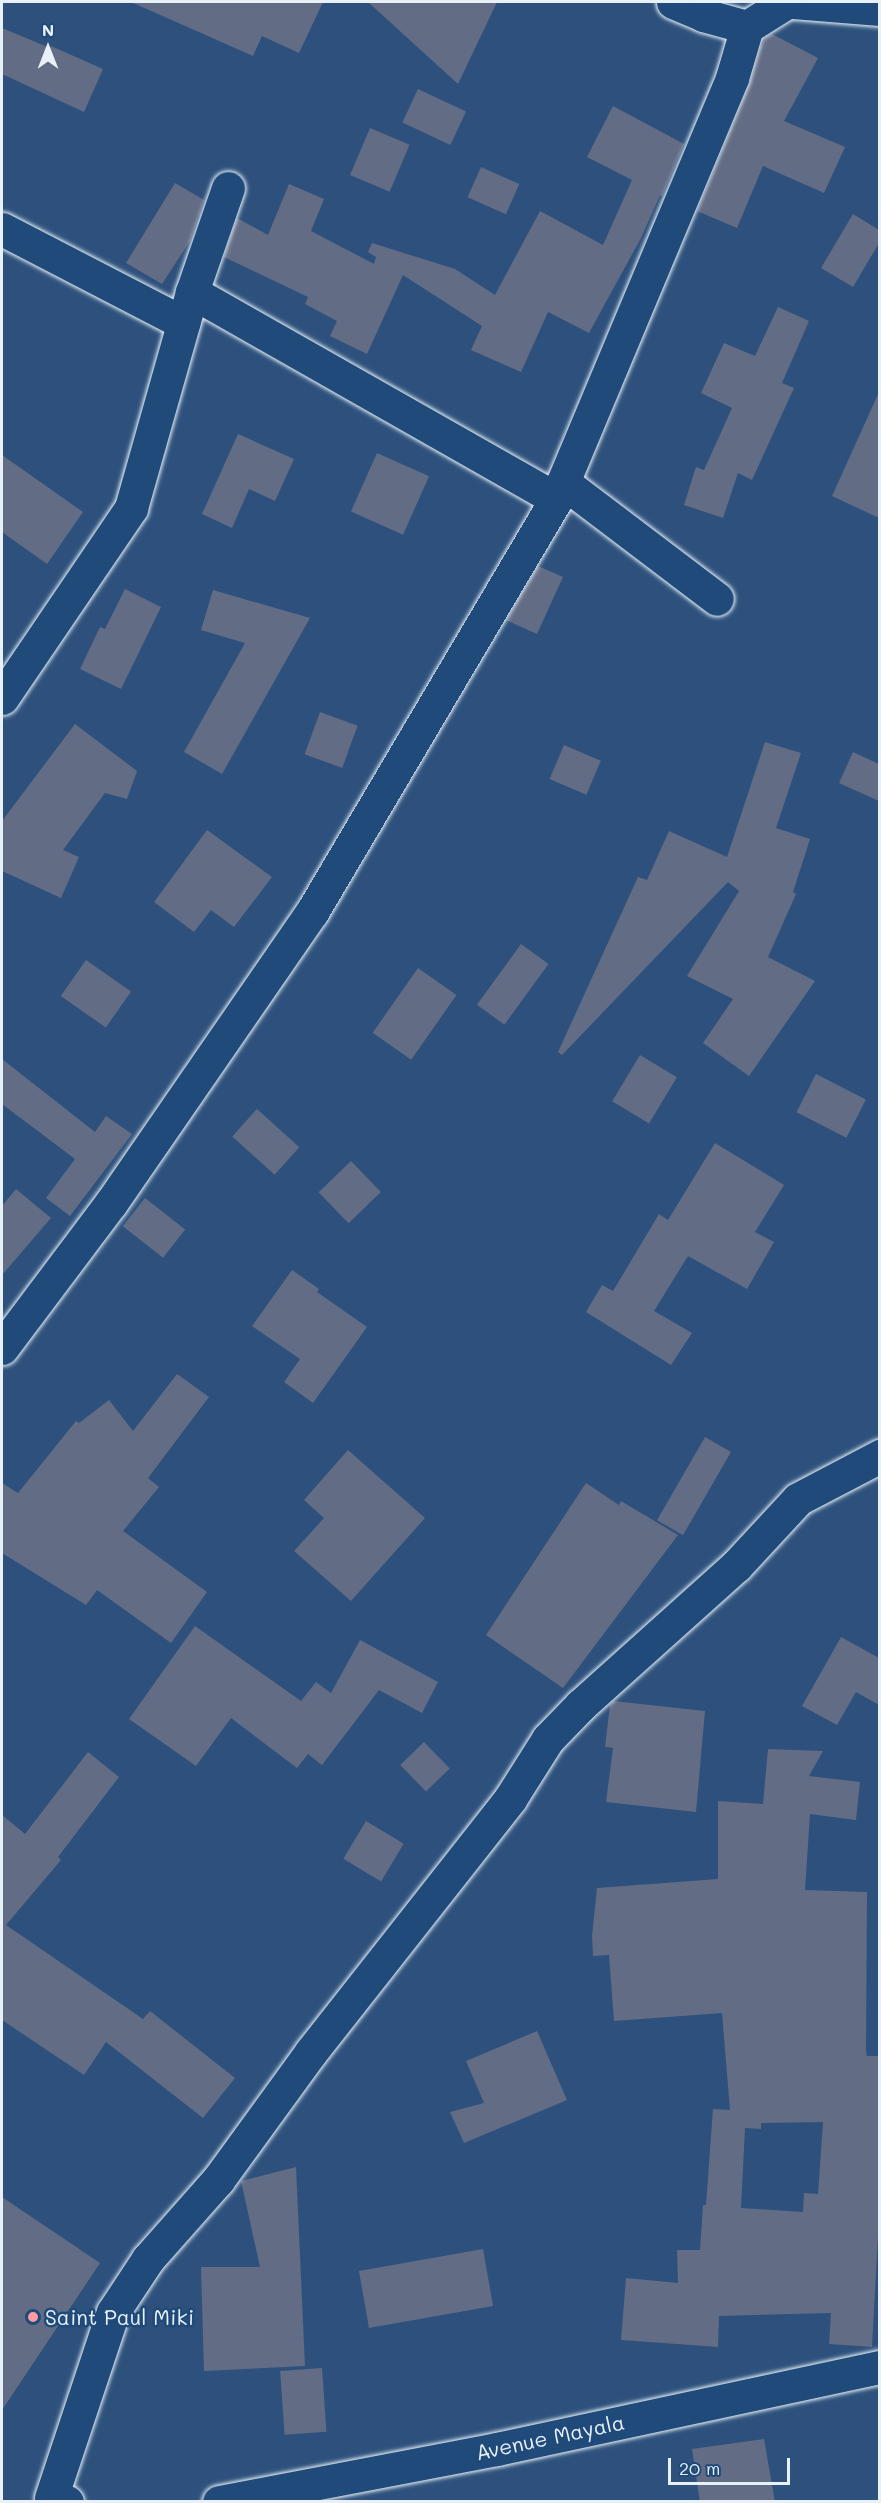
<!DOCTYPE html>
<html>
<head>
<meta charset="utf-8">
<style>
  body { margin:0 }
  #map { position:relative; width:881px; height:2503px; overflow:hidden; background:#2d517c; font-family:Mali,sans-serif }
  div>[style] { position:absolute }
  .building>* { inset:0; background:#636c85; transform-origin:0 0 }
  .roads { filter:drop-shadow(0 0 2px #e8f1f8) drop-shadow(0 0 2px #e8f1f8) }
  .street>* { height:33px; margin:-16.5px; padding:0 16.5px; transform-origin:16.5px; border-radius:16.5px; background:#1f4a7a }
  .dots>* { width:16px; height:16px; translate:-50% -50%; box-sizing:border-box; border:3px solid #1f4a7a; border-radius:50% }
  span { translate:-50% -50%; white-space:nowrap; text-align:center; line-height:1.15; -webkit-text-stroke:5px #1f4a7a; paint-order:stroke }
  .poi-label { font-size:21px; color:#e8f1f8 }
  .left { translate:0 -50%; text-align:left }
  .street-label { font-size:21px; color:#e8f1f8 }
  .frame { position:absolute; inset:0; border:3px solid #e8f1f8; pointer-events:none }
  .north { position:absolute; left:18px; top:18px; width:60px; height:60px; -webkit-text-stroke:4px #1f4a7a; paint-order:stroke; rotate:0deg; font-size:16px; font-weight:700; line-height:24px; text-align:center; color:#e8f1f8 }
  .north::after { content:''; display:block; margin:auto; width:21px; height:27px; background:#e8f1f8; clip-path:polygon(50% 0,100% 100%,50% 72%,0 100%) }
  .scale { position:absolute; left:668px; top:2458px; width:122px; height:27px; box-sizing:border-box; border:3px solid #e8f1f8; border-top:0; padding-left:8px; font-size:18px; line-height:21px; white-space:nowrap; color:#e8f1f8; -webkit-text-stroke:4px #1f4a7a; paint-order:stroke }
</style>
</head>
<body>
<div id="map">
  <div class="building">
    <div style="clip-path:polygon(131px 2px,323px 2px,299px 53px,262px 36px,253px 56px)"></div>
    <div style="clip-path:polygon(368px 2px,497px 2px,458px 84px)"></div>
    <div style="clip-path:polygon(2px 28px,50px 48px,51px 46px,103px 69px,84px 112px,2px 74px)"></div>
    <div style="clip-path:polygon(772px 34px,818px 58px,784px 121px,845px 147px,824px 193px,763px 166px,737px 228px,697px 211px,749px 85px,760px 48px,766px 37px)"></div>
    <div style="left:418px;top:89px;width:53px;height:37px;rotate:25deg"></div>
    <div style="clip-path:polygon(613px 106px,684px 144px,662px 196px,660px 195px,641px 238px,589px 333px,548px 312px,521px 372px,471px 350px,482px 326px,403px 275px,367px 354px,330px 336px,337px 321px,305px 304px,308px 297px,224px 257px,237px 218px,268px 235px,289px 184px,324px 199px,311px 231px,374px 264px,376px 257px,368px 252px,372px 243px,455px 269px,495px 295px,540px 211px,603px 245px,632px 180px,587px 157px)"></div>
    <div style="left:370px;top:128px;width:43px;height:51px;rotate:23deg"></div>
    <div style="left:481px;top:167px;width:42px;height:33px;rotate:24deg"></div>
    <div style="clip-path:polygon(175px 183px,204px 200px,190px 241px,162px 284px,126px 263px)"></div>
    <div style="clip-path:polygon(853px 214px,879px 230px,879px 243px,853px 287px,821px 268px)"></div>
    <div style="clip-path:polygon(778px 307px,809px 321px,782px 383px,794px 388px,752px 480px,738px 473px,723px 518px,684px 505px,696px 467px,704px 470px,732px 408px,701px 393px,724px 343px,755px 356px)"></div>
    <div style="clip-path:polygon(879px 392px,879px 518px,832px 496px)"></div>
    <div style="clip-path:polygon(238px 434px,294px 459px,275px 501px,249px 489px,232px 528px,202px 514px)"></div>
    <div style="left:377px;top:453px;width:57px;height:64px;rotate:24deg"></div>
    <div style="clip-path:polygon(2px 455px,83px 512px,47px 564px,2px 532px)"></div>
    <div style="clip-path:polygon(538px 566px,563px 577px,537px 634px,506px 620px)"></div>
    <div style="clip-path:polygon(125px 589px,161px 607px,121px 689px,80px 669px,100px 627px,105px 629px)"></div>
    <div style="clip-path:polygon(213px 590px,310px 618px,222px 774px,184px 752px,245px 643px,201px 630px)"></div>
    <div style="left:320px;top:712px;width:40px;height:45px;rotate:20deg"></div>
    <div style="clip-path:polygon(75px 724px,137px 771px,127px 799px,105px 793px,63px 850px,79px 857px,61px 898px,2px 871px,2px 821px)"></div>
    <div style="clip-path:polygon(765px 742px,801px 753px,776px 828px,810px 839px,793px 892px,796px 894px,768px 957px,815px 981px,749px 1076px,703px 1043px,733px 999px,687px 976px,739px 891px,728px 882px,562px 1055px,558px 1052px,638px 877px,647px 880px,669px 831px,727px 857px)"></div>
    <div style="left:564px;top:745px;width:40px;height:37px;rotate:23deg"></div>
    <div style="clip-path:polygon(853px 752px,879px 764px,879px 801px,839px 783px)"></div>
    <div style="clip-path:polygon(207px 830px,272px 877px,234px 927px,211px 910px,194px 932px,154px 902px)"></div>
    <div style="left:521px;top:944px;width:34px;height:75px;rotate:36deg"></div>
    <div style="left:86px;top:960px;width:55px;height:44px;rotate:35deg"></div>
    <div style="left:418px;top:968px;width:47px;height:79px;rotate:35deg"></div>
    <div style="left:640px;top:1055px;width:43px;height:54px;rotate:31deg"></div>
    <div style="clip-path:polygon(2px 1059px,95px 1132px,106px 1116px,132px 1134px,70px 1216px,46px 1198px,75px 1159px,2px 1104px)"></div>
    <div style="left:816px;top:1074px;width:56px;height:43px;rotate:27deg"></div>
    <div style="left:257px;top:1109px;width:57px;height:37px;rotate:42deg"></div>
    <div style="clip-path:polygon(715px 1143px,784px 1185px,755px 1232px,774px 1242px,747px 1289px,688px 1256px,654px 1311px,692px 1333px,671px 1365px,586px 1312px,602px 1285px,613px 1291px,659px 1214px,668px 1220px)"></div>
    <div style="left:351px;top:1161px;width:43px;height:45px;rotate:46deg"></div>
    <div style="clip-path:polygon(16px 1189px,51px 1218px,2px 1275px,2px 1206px)"></div>
    <div style="left:145px;top:1198px;width:51px;height:36px;rotate:38deg"></div>
    <div style="clip-path:polygon(292px 1270px,319px 1289px,317px 1292px,367px 1327px,313px 1403px,284px 1382px,300px 1359px,252px 1326px)"></div>
    <div style="clip-path:polygon(177px 1374px,209px 1397px,148px 1478px,159px 1487px,123px 1531px,207px 1592px,171px 1643px,97px 1590px,86px 1605px,2px 1553px,2px 1483px,18px 1493px,76px 1421px,79px 1423px,109px 1400px,133px 1431px)"></div>
    <div style="left:705px;top:1437px;width:30px;height:96px;rotate:30deg"></div>
    <div style="clip-path:polygon(348px 1450px,425px 1518px,351px 1601px,294px 1551px,324px 1518px,304px 1500px)"></div>
    <div style="clip-path:polygon(586px 1483px,619px 1505px,621px 1501px,678px 1535px,563px 1688px,486px 1635px)"></div>
    <div style="clip-path:polygon(195px 1626px,301px 1701px,316px 1682px,331px 1693px,360px 1640px,438px 1682px,422px 1713px,379px 1690px,322px 1765px,308px 1754px,297px 1768px,231px 1718px,196px 1766px,129px 1719px)"></div>
    <div style="clip-path:polygon(841px 1637px,879px 1658px,879px 1705px,856px 1692px,837px 1725px,802px 1706px)"></div>
    <div style="clip-path:polygon(613px 1701px,705px 1711px,696px 1812px,606px 1802px,613px 1748px,605px 1747px,610px 1705px)"></div>
    <div style="left:424px;top:1742px;width:37px;height:33px;rotate:46deg"></div>
    <div style="clip-path:polygon(evenodd,768px 1749px,823px 1751px,809px 1776px,860px 1782px,856px 1820px,810px 1814px,805px 1890px,867px 1892px,866px 2051px,867px 2056px,879px 2056px,879px 2217px,872px 2347px,829px 2344px,831px 2313px,719px 2316px,718px 2347px,621px 2340px,626px 2278px,678px 2283px,677px 2250px,700px 2250px,703px 2205px,706px 2205px,713px 2109px,730px 2110px,722px 2013px,614px 2021px,609px 1955px,593px 1956px,592px 1936px,597px 1888px,718px 1879px,718px 1801px,763px 1804px,768px 1749px,823px 2122px,818px 2194px,804px 2193px,803px 2212px,741px 2208px,745px 2128px,761px 2129px,761px 2123px,823px 2122px)"></div>
    <div style="clip-path:polygon(88px 1752px,119px 1777px,58px 1857px,61px 1860px,6px 1925px,143px 2019px,150px 2011px,235px 2078px,203px 2118px,106px 2042px,84px 2075px,2px 2020px,2px 1815px,25px 1834px)"></div>
    <div style="left:366px;top:1821px;width:44px;height:44px;rotate:31deg"></div>
    <div style="clip-path:polygon(537px 2031px,567px 2100px,464px 2143px,450px 2112px,484px 2103px,466px 2061px)"></div>
    <div style="clip-path:polygon(296px 2167px,305px 2366px,204px 2371px,201px 2267px,260px 2267px,241px 2181px)"></div>
    <div style="clip-path:polygon(2px 2197px,100px 2263px,2px 2410px)"></div>
    <div style="left:483px;top:2249px;width:58px;height:126px;rotate:80deg"></div>
    <div style="left:322px;top:2368px;width:64px;height:42px;rotate:86deg"></div>
    <div style="clip-path:polygon(764px 2439px,775px 2502px,700px 2502px,692px 2449px)"></div>
  </div>
  <div class="roads">
    <div class="street">
      <div style="left:673px;top:2px;width:33px;rotate:23deg"></div>
      <div style="left:703px;top:15px;width:46px;rotate:15.3deg"></div>
      <div style="left:793px;top:2px;width:87px;rotate:4.6deg"></div>
      <div style="left:2px;top:229px;width:204px;rotate:27.4deg"></div>
      <div style="left:192px;top:292px;width:419px;rotate:29.6deg"></div>
      <div style="left:563px;top:482px;width:193px;rotate:37.2deg"></div>
      <div style="left:2px;top:698px;width:230px;rotate:-55.8deg"></div>
      <div style="left:131px;top:508px;width:224px;rotate:-74.2deg"></div>
      <div style="left:192px;top:292px;width:110px;rotate:-70.9deg"></div>
      <div style="left:2px;top:1348px;width:181px;rotate:-53.1deg"></div>
      <div style="left:111px;top:1203px;width:354px;rotate:-55.4deg"></div>
      <div style="left:312px;top:912px;width:480px;rotate:-59.4deg"></div>
      <div style="left:556px;top:499px;width:456px;rotate:-67.3deg"></div>
      <div style="left:732px;top:78px;width:53px;rotate:-73.6deg"></div>
      <div style="left:747px;top:27px;width:47px;rotate:-32deg"></div>
      <div style="left:67px;top:2502px;width:16px;rotate:-166deg"></div>
      <div style="left:51px;top:2498px;width:196px;rotate:-71.6deg"></div>
      <div style="left:113px;top:2312px;width:64px;rotate:-56.6deg"></div>
      <div style="left:148px;top:2259px;width:106px;rotate:-48.5deg"></div>
      <div style="left:218px;top:2180px;width:158px;rotate:-54deg"></div>
      <div style="left:311px;top:2052px;width:322px;rotate:-51.8deg"></div>
      <div style="left:510px;top:1799px;width:71px;rotate:-57.7deg"></div>
      <div style="left:548px;top:1739px;width:47px;rotate:-45.9deg"></div>
      <div style="left:581px;top:1705px;width:208px;rotate:-41.9deg"></div>
      <div style="left:736px;top:1566px;width:91px;rotate:-47.2deg"></div>
      <div style="left:798px;top:1499px;width:93px;rotate:-27.7deg"></div>
      <div style="left:219px;top:2502px;width:283px;rotate:-10.8deg"></div>
      <div style="left:497px;top:2449px;width:392px;rotate:-12.1deg"></div>
    </div>
  </div>
  <div class="dots">
    <div style="left:33px;top:2317px;background:#ff9aa2"></div>
  </div>
  <div class="poi-label">
    <span class="left" style="left:45px;top:2317px">Saint Paul Miki</span>
  </div>
  <div class="street-label">
    <span style="left:550px;top:2437px;rotate:-12deg">Avenue Mayala</span>
  </div>
  <div class="frame"></div>
  <div class="north">N</div>
  <div class="scale">20 m</div>
</div>
</body>
</html>
